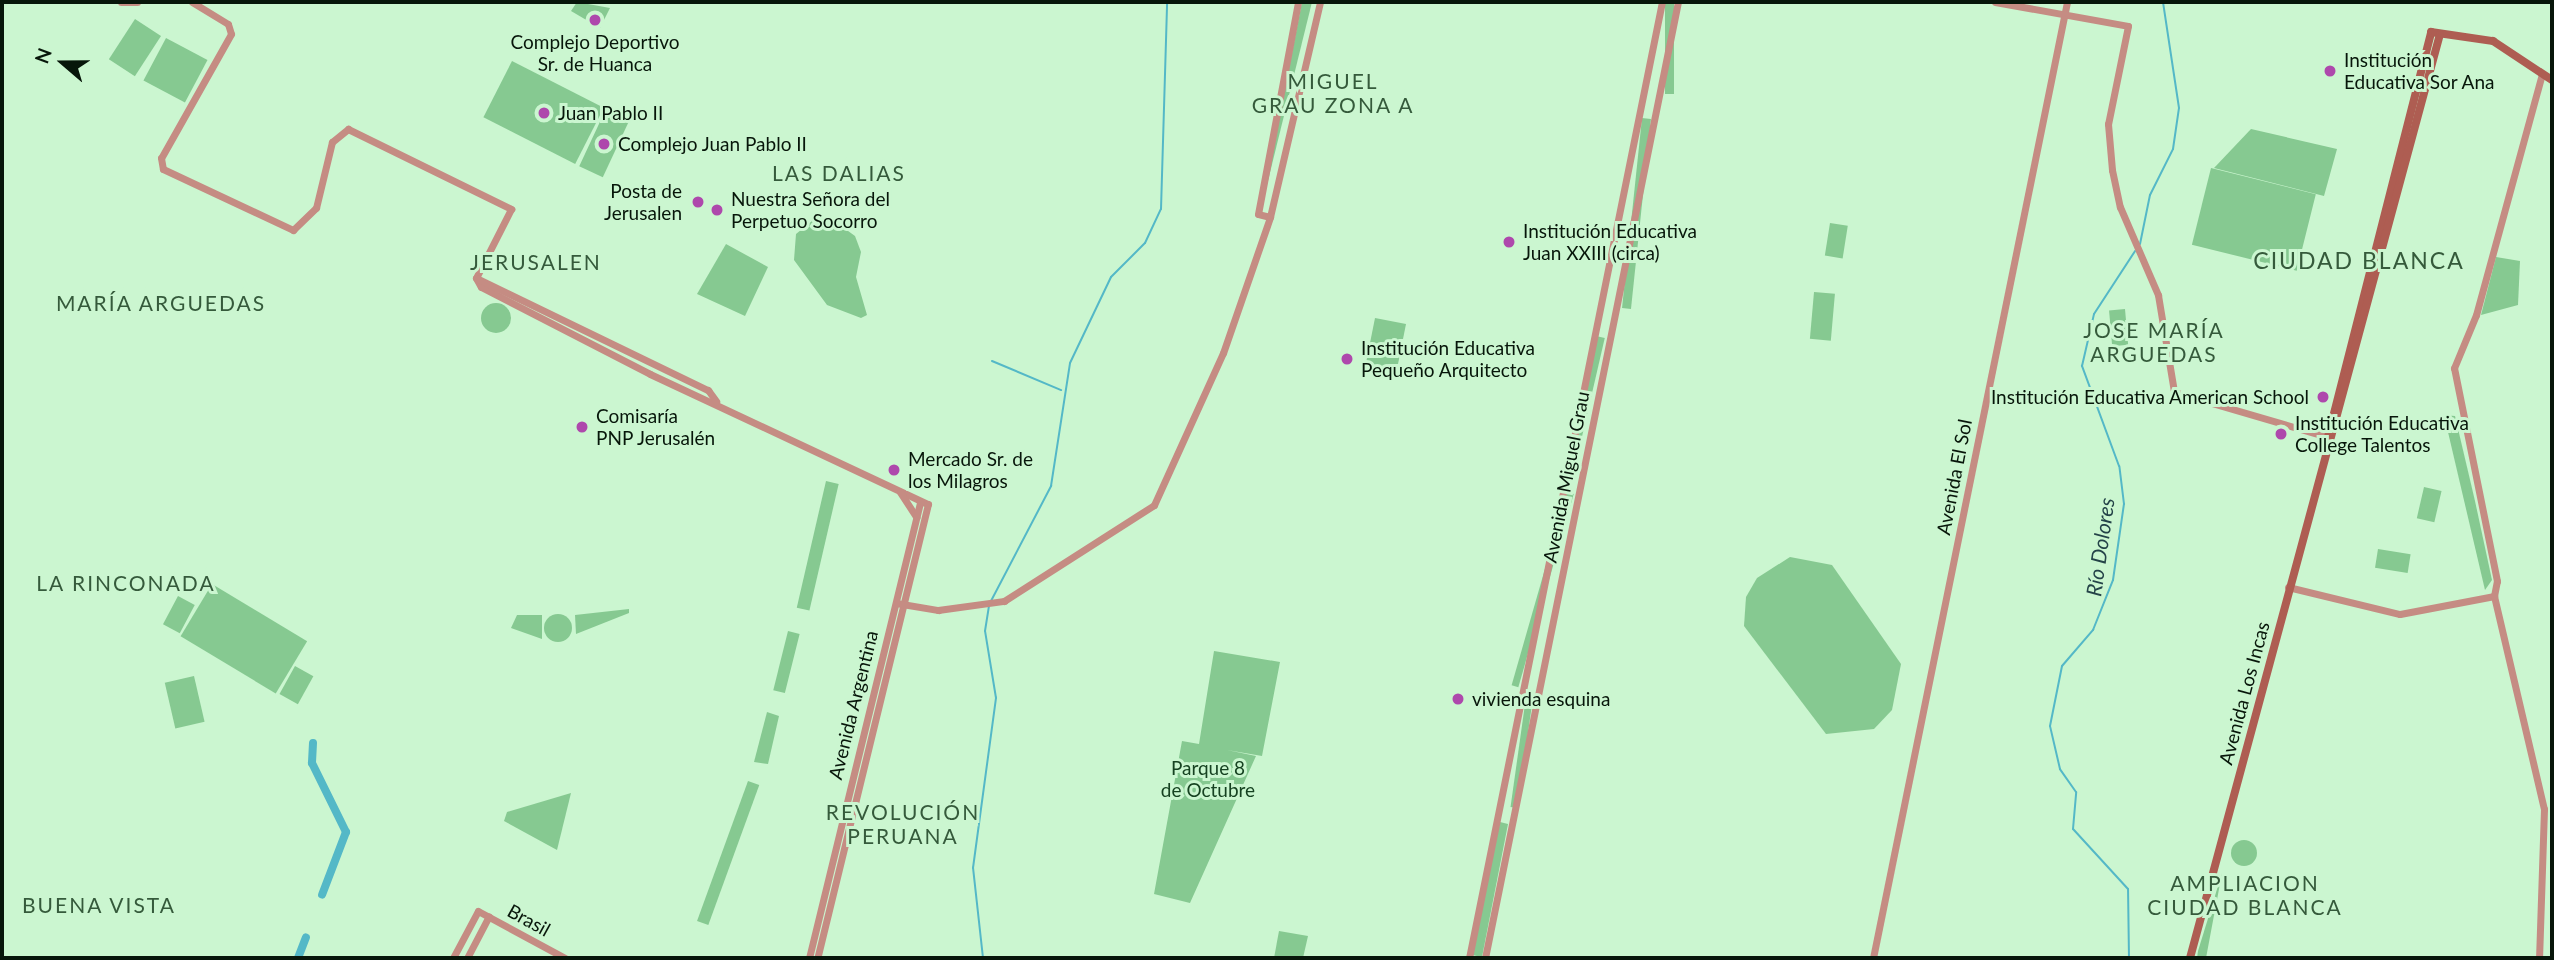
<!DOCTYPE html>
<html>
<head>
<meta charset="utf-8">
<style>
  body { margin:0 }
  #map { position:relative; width:2554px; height:960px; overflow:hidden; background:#cbf6d0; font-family:Lato,sans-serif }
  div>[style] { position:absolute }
  .green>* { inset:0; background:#86c991; transform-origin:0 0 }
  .round { border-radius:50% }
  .stream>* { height:2px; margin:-1px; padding:0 1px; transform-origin:1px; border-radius:1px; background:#54b8c7 }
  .canal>* { height:8px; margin:-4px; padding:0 4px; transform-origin:4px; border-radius:4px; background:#54b8c7 }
  .tertiary>* { height:7px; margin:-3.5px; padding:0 3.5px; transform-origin:3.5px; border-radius:3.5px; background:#c58c83 }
  .secondary>* { height:8px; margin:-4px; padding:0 4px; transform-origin:4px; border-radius:4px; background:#ae5d52 }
  .dots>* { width:19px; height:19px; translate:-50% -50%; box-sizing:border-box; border:4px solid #cbf6d0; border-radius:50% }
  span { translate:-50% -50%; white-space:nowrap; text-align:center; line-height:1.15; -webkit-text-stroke:6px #cbf6d0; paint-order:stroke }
  .poi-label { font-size:19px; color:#07160a }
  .left { translate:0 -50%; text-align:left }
  .right { translate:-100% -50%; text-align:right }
  .street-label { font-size:19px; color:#07160a }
  .park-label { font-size:19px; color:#164221 }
  .neighbourhood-label { font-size:21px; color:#355a3b; letter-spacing:2px }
  .water-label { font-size:21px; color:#244348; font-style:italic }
  .quarter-label { font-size:23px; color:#355a3b; letter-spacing:2px }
  .frame { position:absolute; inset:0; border:4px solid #07160a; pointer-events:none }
  .north { position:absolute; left:28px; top:28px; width:70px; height:70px; -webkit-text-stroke:5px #cbf6d0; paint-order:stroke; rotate:290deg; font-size:19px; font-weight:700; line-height:28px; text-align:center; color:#07160a }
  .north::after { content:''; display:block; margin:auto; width:24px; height:32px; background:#07160a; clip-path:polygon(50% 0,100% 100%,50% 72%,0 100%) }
</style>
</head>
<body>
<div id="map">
  <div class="green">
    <div style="clip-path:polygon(577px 2px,610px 8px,600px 28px,571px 11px)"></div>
    <div style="clip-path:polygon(1302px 2px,1312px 2px,1262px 205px)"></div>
    <div style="left:1665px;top:2px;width:9px;height:92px"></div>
    <div style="left:135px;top:19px;width:31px;height:48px;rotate:33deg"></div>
    <div style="left:166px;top:38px;width:47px;height:48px;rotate:28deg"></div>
    <div style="left:512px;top:61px;width:103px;height:63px;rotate:27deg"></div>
    <div style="left:605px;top:111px;width:26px;height:61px;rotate:25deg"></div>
    <div style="left:1642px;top:118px;width:9px;height:191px;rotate:6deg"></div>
    <div style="clip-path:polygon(2251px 129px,2337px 149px,2324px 196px,2214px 168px)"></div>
    <div style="left:2211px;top:168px;width:108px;height:79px;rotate:14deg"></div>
    <div style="clip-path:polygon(812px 221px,837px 223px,855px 236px,861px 252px,856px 277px,867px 315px,861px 318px,827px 305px,794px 260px,796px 234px)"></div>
    <div style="left:1830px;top:223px;width:18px;height:33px;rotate:9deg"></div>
    <div style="clip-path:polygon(726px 244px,768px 267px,745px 316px,697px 294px)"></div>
    <div style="clip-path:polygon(2496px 257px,2520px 261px,2518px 305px,2481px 315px)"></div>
    <div style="left:1814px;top:292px;width:21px;height:47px;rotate:5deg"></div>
    <div class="round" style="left:481px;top:303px;width:30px;height:30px"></div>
    <div style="left:2125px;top:309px;width:36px;height:16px;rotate:85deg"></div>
    <div style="clip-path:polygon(1375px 318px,1406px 324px,1398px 364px,1365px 368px)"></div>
    <div style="left:1596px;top:336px;width:9px;height:133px;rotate:13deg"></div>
    <div style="clip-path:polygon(2444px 415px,2455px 416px,2475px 501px,2492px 580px,2485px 590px)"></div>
    <div style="left:826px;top:481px;width:13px;height:130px;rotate:13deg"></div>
    <div style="left:2424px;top:487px;width:18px;height:32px;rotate:13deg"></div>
    <div style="left:1567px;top:492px;width:7px;height:201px;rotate:16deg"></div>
    <div style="left:2378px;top:549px;width:33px;height:19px;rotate:9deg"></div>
    <div style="clip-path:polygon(1790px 557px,1832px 565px,1901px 664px,1892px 710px,1874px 729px,1826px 734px,1744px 626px,1746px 597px,1757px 578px)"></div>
    <div style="left:212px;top:584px;width:111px;height:61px;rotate:31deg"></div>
    <div style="left:178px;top:596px;width:19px;height:32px;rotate:28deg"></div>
    <div style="clip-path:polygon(629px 609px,629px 613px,576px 634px,575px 615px)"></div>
    <div class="round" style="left:544px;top:614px;width:28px;height:28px"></div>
    <div style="clip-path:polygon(517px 615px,542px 615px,542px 639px,511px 628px)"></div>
    <div style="left:788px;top:631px;width:12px;height:61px;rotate:14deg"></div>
    <div style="clip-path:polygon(1214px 651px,1280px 662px,1262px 756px,1227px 750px,1256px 756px,1190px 903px,1154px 894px,1182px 741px,1199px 744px)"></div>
    <div style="left:295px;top:666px;width:21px;height:32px;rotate:29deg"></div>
    <div style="left:194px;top:676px;width:47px;height:30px;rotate:77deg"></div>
    <div style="left:1525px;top:704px;width:7px;height:104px;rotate:8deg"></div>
    <div style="clip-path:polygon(767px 712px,779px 716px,768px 764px,754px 762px)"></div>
    <div style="left:748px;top:781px;width:12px;height:149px;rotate:20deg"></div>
    <div style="clip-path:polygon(571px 793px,557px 850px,504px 821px,507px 812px)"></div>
    <div style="clip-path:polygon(1500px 822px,1508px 824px,1482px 957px,1472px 955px)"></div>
    <div class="round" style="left:2231px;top:840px;width:26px;height:26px"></div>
    <div style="clip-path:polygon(2222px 873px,2206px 958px,2197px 958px,2198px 951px)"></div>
    <div style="clip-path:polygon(1279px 931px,1308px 936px,1303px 958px,1274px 958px)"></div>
  </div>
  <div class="stream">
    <div style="left:2140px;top:244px;width:50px;rotate:-78.5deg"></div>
    <div style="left:2150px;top:195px;width:51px;rotate:-63.4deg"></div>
    <div style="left:2173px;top:149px;width:41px;rotate:-81.7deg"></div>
    <div style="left:2179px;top:108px;width:107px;rotate:-98.6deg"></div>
    <div style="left:992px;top:361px;width:75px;rotate:22.8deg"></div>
    <div style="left:991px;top:601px;width:130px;rotate:-62.4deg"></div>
    <div style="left:1051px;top:486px;width:124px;rotate:-81.2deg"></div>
    <div style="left:1070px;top:363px;width:95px;rotate:-64.5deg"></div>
    <div style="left:1111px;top:277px;width:48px;rotate:-45deg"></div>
    <div style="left:1145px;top:243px;width:38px;rotate:-65deg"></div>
    <div style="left:1161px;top:209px;width:207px;rotate:-88.3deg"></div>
    <div style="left:983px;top:958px;width:91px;rotate:-96.3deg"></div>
    <div style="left:973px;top:868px;width:172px;rotate:-82.3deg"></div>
    <div style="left:996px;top:698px;width:68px;rotate:-99.3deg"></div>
    <div style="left:985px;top:631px;width:25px;rotate:-81deg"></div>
    <div style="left:2129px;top:958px;width:69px;rotate:-90.8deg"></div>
    <div style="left:2128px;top:889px;width:81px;rotate:-132.5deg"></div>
    <div style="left:2073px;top:829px;width:37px;rotate:-85deg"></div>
    <div style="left:2076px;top:792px;width:28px;rotate:-125deg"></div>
    <div style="left:2060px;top:769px;width:44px;rotate:-103.1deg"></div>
    <div style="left:2050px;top:726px;width:61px;rotate:-78.7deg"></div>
    <div style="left:2062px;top:666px;width:48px;rotate:-49.3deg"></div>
    <div style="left:2093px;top:630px;width:54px;rotate:-68.2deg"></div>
    <div style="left:2113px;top:580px;width:77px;rotate:-81.8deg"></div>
    <div style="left:2124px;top:504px;width:38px;rotate:-97deg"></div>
    <div style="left:2119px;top:466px;width:107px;rotate:-110.3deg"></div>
    <div style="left:2082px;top:366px;width:53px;rotate:-77deg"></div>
    <div style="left:2094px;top:314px;width:75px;rotate:-56.9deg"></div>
  </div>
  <div class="canal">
    <div style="left:313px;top:743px;width:20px;rotate:93deg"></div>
    <div style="left:312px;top:763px;width:77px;rotate:63.8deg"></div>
    <div style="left:346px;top:832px;width:67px;rotate:110.9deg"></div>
    <div style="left:298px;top:958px;width:22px;rotate:-69deg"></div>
  </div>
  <div class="tertiary">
    <div style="left:121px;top:2px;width:16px"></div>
    <div style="left:192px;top:2px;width:42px;rotate:31.4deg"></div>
    <div style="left:228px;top:24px;width:10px;rotate:73deg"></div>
    <div style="left:231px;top:34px;width:142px;rotate:119.4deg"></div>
    <div style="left:161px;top:158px;width:11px;rotate:80deg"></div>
    <div style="left:163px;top:169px;width:144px;rotate:25.1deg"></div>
    <div style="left:293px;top:230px;width:32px;rotate:-44deg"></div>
    <div style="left:316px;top:208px;width:68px;rotate:-76.4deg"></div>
    <div style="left:332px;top:142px;width:21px;rotate:-39deg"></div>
    <div style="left:348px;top:129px;width:182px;rotate:26.1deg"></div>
    <div style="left:511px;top:209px;width:77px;rotate:116.9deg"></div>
    <div style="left:1995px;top:2px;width:135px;rotate:10.2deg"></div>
    <div style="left:2128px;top:26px;width:100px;rotate:101.5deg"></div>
    <div style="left:2108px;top:124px;width:46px;rotate:85deg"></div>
    <div style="left:2112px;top:170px;width:38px;rotate:78deg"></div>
    <div style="left:2120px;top:207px;width:96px;rotate:66.6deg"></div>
    <div style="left:2158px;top:295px;width:98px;rotate:80.6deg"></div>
    <div style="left:2174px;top:392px;width:160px;rotate:16.3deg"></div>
    <div style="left:1270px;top:217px;width:12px;rotate:-166deg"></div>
    <div style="left:1258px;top:214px;width:216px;rotate:-79.3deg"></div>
    <div style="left:476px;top:278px;width:10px;rotate:61deg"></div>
    <div style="left:481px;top:287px;width:190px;rotate:27.2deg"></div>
    <div style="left:650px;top:374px;width:307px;rotate:25.1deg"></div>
    <div style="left:928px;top:504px;width:467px;rotate:103.7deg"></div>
    <div style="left:476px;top:278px;width:258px;rotate:25.8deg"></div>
    <div style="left:708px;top:390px;width:14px;rotate:54deg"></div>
    <div style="left:900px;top:492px;width:30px;rotate:57deg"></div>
    <div style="left:2288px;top:587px;width:115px;rotate:13.6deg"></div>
    <div style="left:2400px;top:614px;width:96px;rotate:-10.8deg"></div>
    <div style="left:2494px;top:596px;width:15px;rotate:-79deg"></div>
    <div style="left:2497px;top:581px;width:217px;rotate:-101.4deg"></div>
    <div style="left:2454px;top:368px;width:57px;rotate:-67.5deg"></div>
    <div style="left:2476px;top:315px;width:250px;rotate:-74.7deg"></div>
    <div style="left:2494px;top:596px;width:219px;rotate:76.8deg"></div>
    <div style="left:2544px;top:809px;width:149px;rotate:91.9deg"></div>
    <div style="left:896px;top:603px;width:43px;rotate:9.5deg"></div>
    <div style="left:938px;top:610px;width:67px;rotate:-7.8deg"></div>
    <div style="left:1004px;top:601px;width:178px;rotate:-32.6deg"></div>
    <div style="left:1154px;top:505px;width:167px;rotate:-65.6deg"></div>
    <div style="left:1223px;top:353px;width:144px;rotate:-70.9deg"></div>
    <div style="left:1270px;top:217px;width:221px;rotate:-76.9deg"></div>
    <div style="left:453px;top:958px;width:53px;rotate:-62deg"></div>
    <div style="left:478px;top:911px;width:99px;rotate:28.4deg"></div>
    <div style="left:467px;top:958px;width:47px;rotate:-62.4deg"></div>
    <div style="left:809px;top:958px;width:470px;rotate:-76.3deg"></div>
    <div style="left:1469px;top:958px;width:975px;rotate:-78.59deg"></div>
    <div style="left:1485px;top:958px;width:975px;rotate:-78.59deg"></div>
    <div style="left:1873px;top:958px;width:975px;rotate:-78.53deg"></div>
  </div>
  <div class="secondary">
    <div style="left:2328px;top:437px;width:418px;rotate:-75.7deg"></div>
    <div style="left:2431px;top:32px;width:63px;rotate:8.3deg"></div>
    <div style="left:2493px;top:41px;width:71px;rotate:33.5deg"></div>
    <div style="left:2190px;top:958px;width:957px;rotate:-74.86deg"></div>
  </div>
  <div class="dots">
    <div style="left:595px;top:20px;background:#ae48ac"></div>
    <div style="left:2330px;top:71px;background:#ae48ac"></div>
    <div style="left:544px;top:113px;background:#ae48ac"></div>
    <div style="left:604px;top:144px;background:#ae48ac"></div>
    <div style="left:698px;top:202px;background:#ae48ac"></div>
    <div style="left:717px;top:210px;background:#ae48ac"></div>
    <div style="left:1509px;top:242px;background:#ae48ac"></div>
    <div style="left:1347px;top:359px;background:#ae48ac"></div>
    <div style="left:2323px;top:397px;background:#ae48ac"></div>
    <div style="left:582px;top:427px;background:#ae48ac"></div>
    <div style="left:2281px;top:434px;background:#ae48ac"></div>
    <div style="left:894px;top:470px;background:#ae48ac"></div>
    <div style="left:1458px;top:699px;background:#ae48ac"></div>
  </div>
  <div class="poi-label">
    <span style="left:595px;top:53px">Complejo Deportivo<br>Sr. de Huanca</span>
    <span class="left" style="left:2344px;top:71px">Institución<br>Educativa Sor Ana</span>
    <span class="left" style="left:558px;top:113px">Juan Pablo II</span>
    <span class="left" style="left:618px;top:144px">Complejo Juan Pablo II</span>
    <span class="right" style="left:682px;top:202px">Posta de<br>Jerusalen</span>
    <span class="left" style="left:731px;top:210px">Nuestra Señora del<br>Perpetuo Socorro</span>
    <span class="left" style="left:1523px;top:242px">Institución Educativa<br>Juan XXIII (circa)</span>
    <span class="left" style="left:1361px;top:359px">Institución Educativa<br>Pequeño Arquitecto</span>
    <span class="right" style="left:2309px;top:397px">Institución Educativa American School</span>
    <span class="left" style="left:596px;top:427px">Comisaría<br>PNP Jerusalén</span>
    <span class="left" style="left:2295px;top:434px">Institución Educativa<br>College Talentos</span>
    <span class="left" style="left:908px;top:470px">Mercado Sr. de<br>los Milagros</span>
    <span class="left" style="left:1472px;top:699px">vivienda esquina</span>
  </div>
  <div class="street-label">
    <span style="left:1566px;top:477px;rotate:-79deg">Avenida Miguel Grau</span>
    <span style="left:1954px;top:477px;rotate:-79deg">Avenida El Sol</span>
    <span style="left:2244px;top:693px;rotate:-75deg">Avenida Los Incas</span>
    <span style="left:853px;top:705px;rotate:-76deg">Avenida Argentina</span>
    <span style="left:529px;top:920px;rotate:29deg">Brasil</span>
  </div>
  <div class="park-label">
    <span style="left:1208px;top:779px">Parque 8<br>de Octubre</span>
  </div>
  <div class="neighbourhood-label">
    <span style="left:1333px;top:93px">MIGUEL<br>GRAU ZONA A</span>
    <span style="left:839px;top:173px">LAS DALIAS</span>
    <span style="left:536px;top:262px">JERUSALEN</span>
    <span style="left:161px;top:303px">MARÍA ARGUEDAS</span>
    <span style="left:2154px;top:342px">JOSE MARÍA<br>ARGUEDAS</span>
    <span style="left:126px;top:583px">LA RINCONADA</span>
    <span style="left:903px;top:824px">REVOLUCIÓN<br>PERUANA</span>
    <span style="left:2245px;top:895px">AMPLIACION<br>CIUDAD BLANCA</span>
    <span style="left:99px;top:905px">BUENA VISTA</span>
  </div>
  <div class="water-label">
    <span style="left:2100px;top:547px;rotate:-82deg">Río Dolores</span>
  </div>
  <div class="quarter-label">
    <span style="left:2359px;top:260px">CIUDAD BLANCA</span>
  </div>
  <div class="frame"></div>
  <div class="north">N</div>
</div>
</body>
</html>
